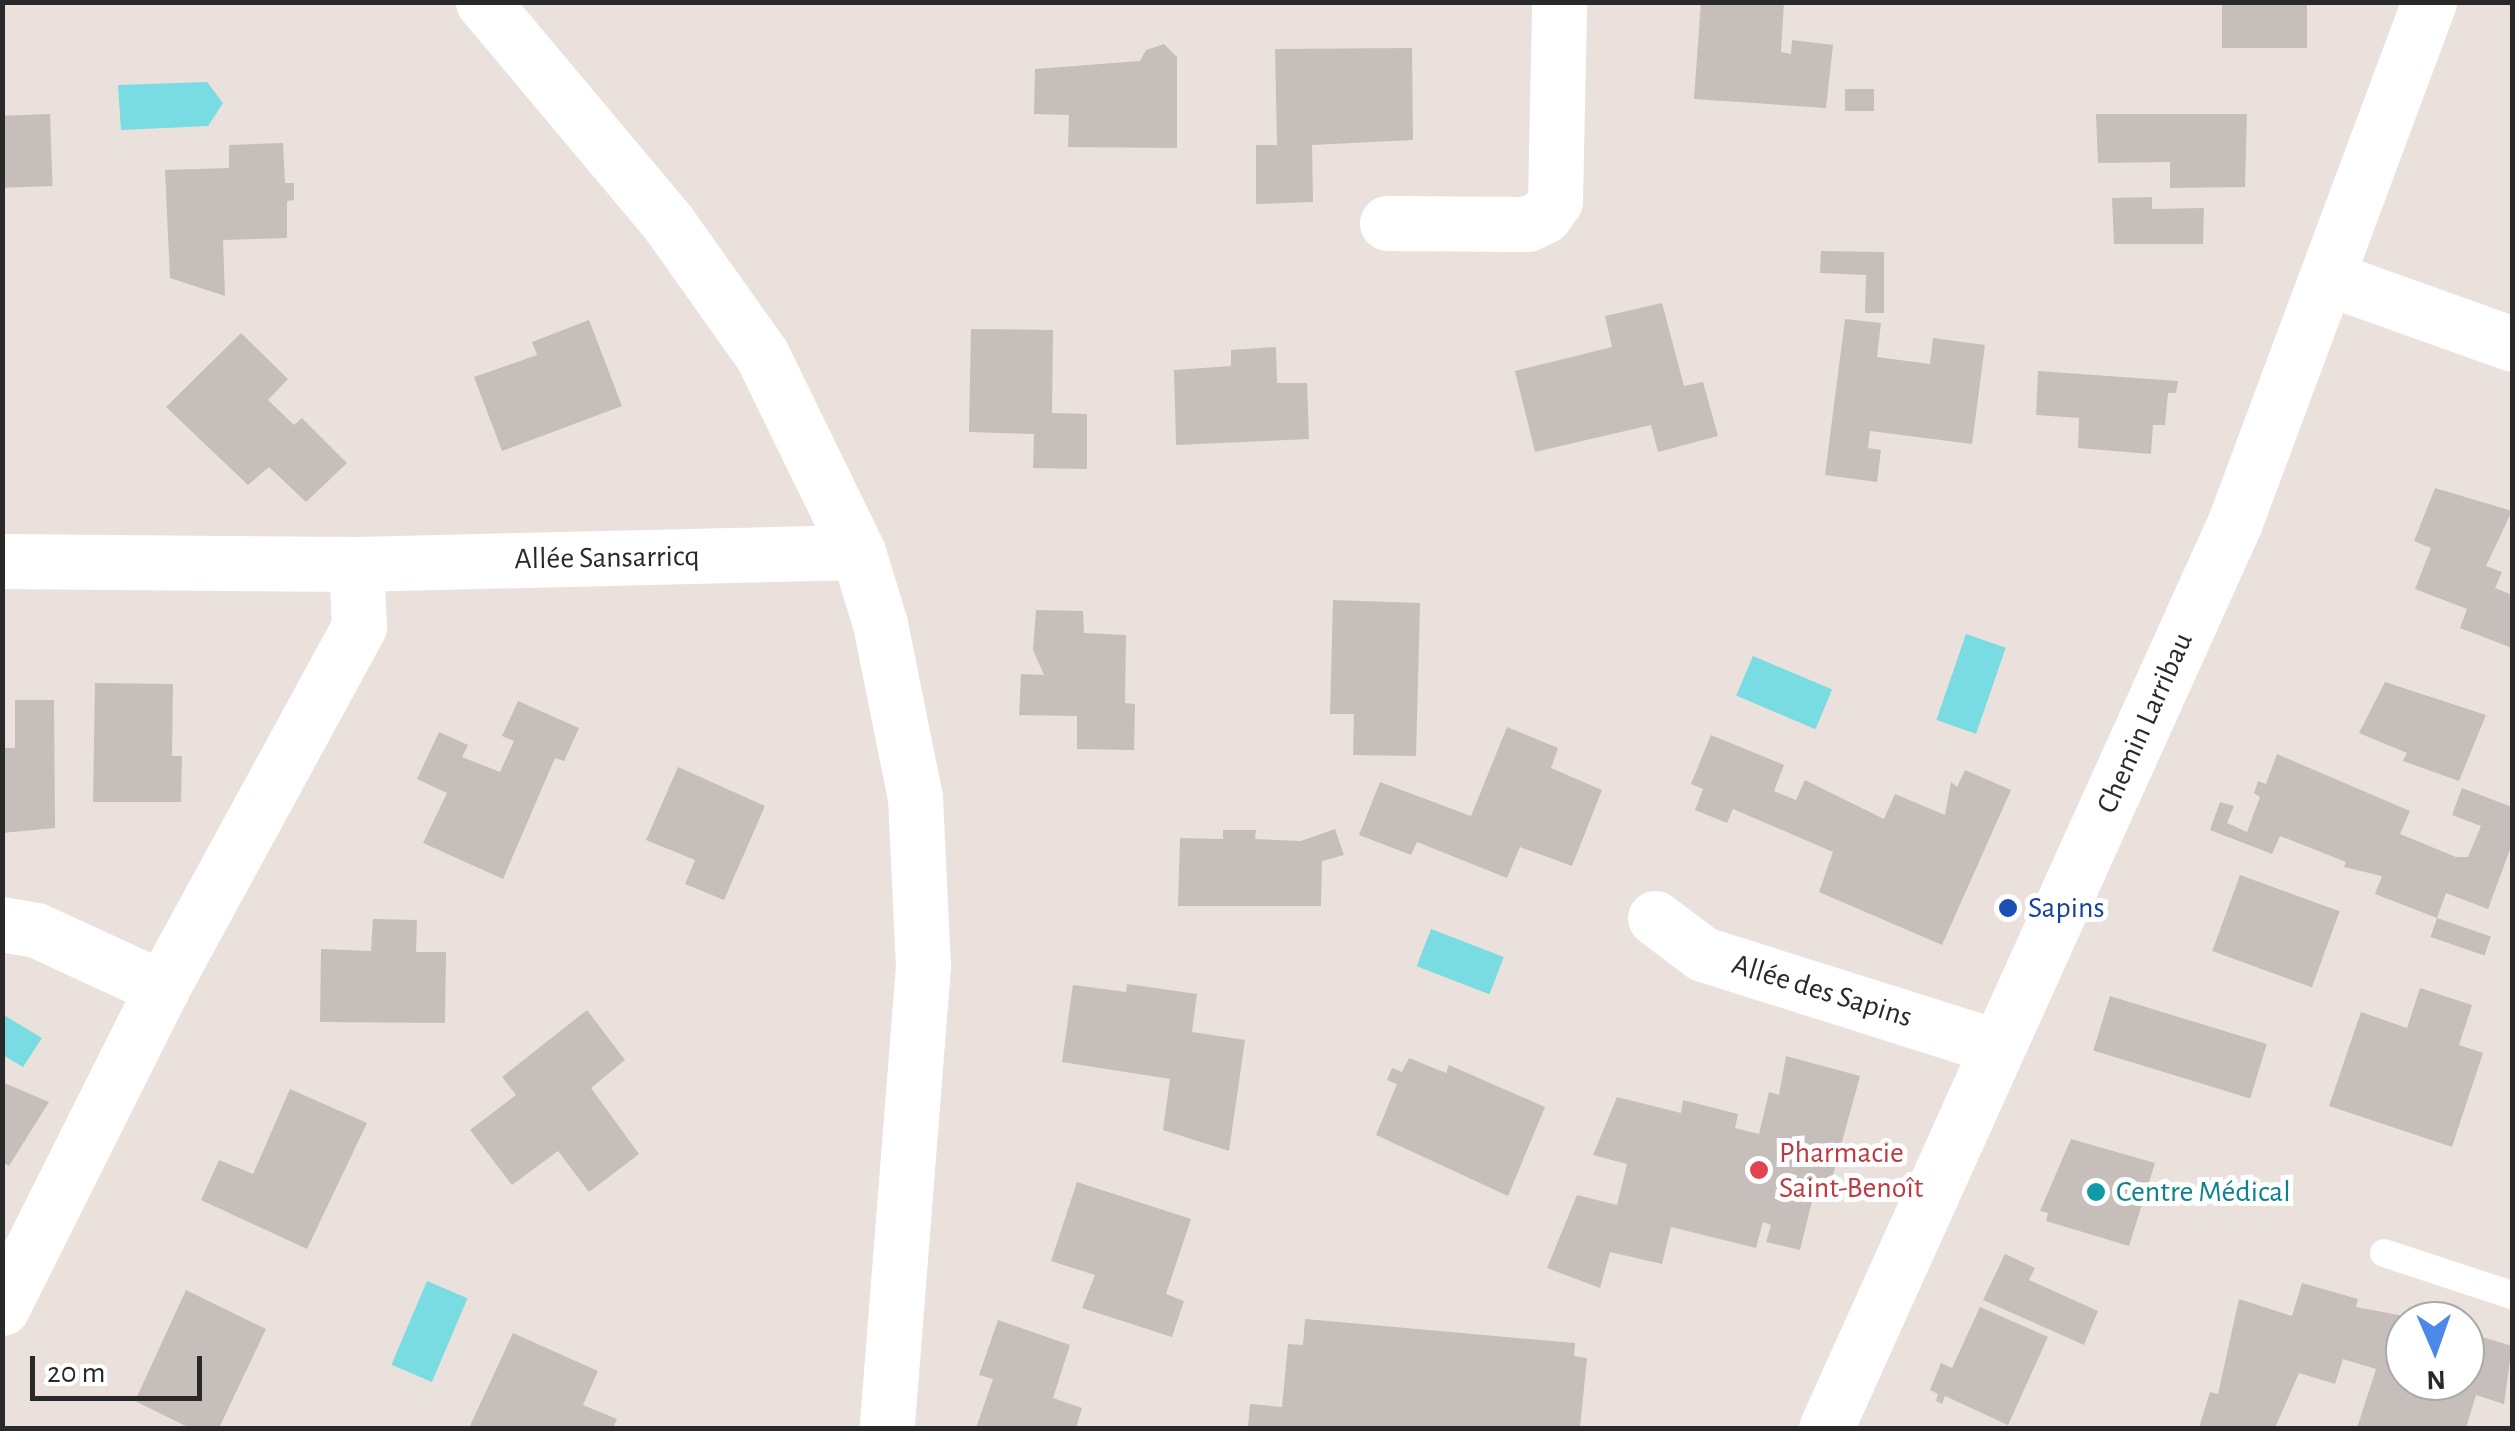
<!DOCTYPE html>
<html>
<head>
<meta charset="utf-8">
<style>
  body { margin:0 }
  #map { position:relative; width:2515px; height:1431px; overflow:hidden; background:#eae1dc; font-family:"Alegreya Sans",sans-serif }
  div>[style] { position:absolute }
  .water>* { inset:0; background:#78dce2; transform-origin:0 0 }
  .building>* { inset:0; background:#c5bebb; transform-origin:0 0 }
  .lane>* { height:28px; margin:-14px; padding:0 14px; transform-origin:14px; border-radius:14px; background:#fff }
  .street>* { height:55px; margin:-27.5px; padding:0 27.5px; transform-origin:27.5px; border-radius:27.5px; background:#fff }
  .secondary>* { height:55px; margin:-27.5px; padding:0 27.5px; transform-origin:27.5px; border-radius:27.5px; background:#fff }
  .dots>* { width:28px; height:28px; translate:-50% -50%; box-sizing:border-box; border:5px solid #fff; border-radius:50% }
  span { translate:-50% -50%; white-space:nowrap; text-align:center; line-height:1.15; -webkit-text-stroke:10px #fff; paint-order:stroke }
  .street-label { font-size:30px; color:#292929 }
  .transit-label { font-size:30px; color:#164399 }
  .left { translate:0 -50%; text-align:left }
  .health-label { font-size:30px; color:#be3a42 }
  .culture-label { font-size:30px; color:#0d838f }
  .frame { position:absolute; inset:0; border:5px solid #292929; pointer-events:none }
  .north { position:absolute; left:2385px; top:1301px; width:100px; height:100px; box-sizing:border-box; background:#fff; border:2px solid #a9a9a9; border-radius:50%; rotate:178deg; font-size:28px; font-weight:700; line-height:40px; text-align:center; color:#292929 }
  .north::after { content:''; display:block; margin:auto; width:35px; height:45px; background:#4b89e8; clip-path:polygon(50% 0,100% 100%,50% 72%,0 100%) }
  .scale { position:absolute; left:30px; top:1356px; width:172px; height:45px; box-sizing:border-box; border:5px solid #292929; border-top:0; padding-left:12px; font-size:30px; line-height:35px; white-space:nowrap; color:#292929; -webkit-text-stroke:8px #fff; paint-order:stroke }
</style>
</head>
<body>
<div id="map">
  <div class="water">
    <div style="clip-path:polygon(207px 82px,223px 103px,208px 126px,121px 130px,118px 85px)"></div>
    <div style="left:1966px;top:634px;width:42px;height:91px;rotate:19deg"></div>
    <div style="left:1753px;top:656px;width:86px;height:43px;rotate:23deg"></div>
    <div style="left:1431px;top:929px;width:78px;height:40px;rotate:21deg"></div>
    <div style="clip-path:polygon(2px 1014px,42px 1038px,23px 1067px,3px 1055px)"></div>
    <div style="left:427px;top:1281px;width:44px;height:91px;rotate:23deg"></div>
  </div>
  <div class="building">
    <div style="clip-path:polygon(1701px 2px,1784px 2px,1781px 52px,1791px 54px,1792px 40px,1833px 45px,1826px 108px,1694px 99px)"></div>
    <div style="left:2222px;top:2px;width:85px;height:46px"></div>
    <div style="clip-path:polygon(1164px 44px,1177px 57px,1177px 148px,1068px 147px,1069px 115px,1034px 114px,1035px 69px,1140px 61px,1146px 50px)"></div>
    <div style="clip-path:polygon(1412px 48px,1413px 140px,1312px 145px,1313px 202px,1256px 204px,1256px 145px,1277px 145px,1275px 49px)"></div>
    <div style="left:1845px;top:89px;width:29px;height:22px"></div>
    <div style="left:50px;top:114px;width:72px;height:48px;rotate:88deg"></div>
    <div style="clip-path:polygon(2096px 114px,2247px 114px,2245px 187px,2170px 188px,2170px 162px,2098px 163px)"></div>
    <div style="clip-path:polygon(283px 143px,285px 183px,294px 183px,294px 200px,287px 201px,287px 238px,223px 240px,225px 296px,170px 278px,165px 170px,229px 168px,229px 145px)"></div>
    <div style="clip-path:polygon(2152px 197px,2152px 209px,2204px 208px,2203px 244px,2114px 244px,2112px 198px)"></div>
    <div style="clip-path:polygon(1821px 251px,1884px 252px,1884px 313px,1865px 313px,1866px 275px,1820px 273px)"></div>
    <div style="clip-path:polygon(1662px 303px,1684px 386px,1703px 382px,1718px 436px,1658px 452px,1651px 425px,1535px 452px,1515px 371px,1612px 347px,1605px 316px)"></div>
    <div style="clip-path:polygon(1845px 319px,1881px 323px,1877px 357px,1930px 364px,1933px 338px,1985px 345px,1972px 444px,1870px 431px,1868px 448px,1881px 450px,1877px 482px,1825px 475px)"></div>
    <div style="clip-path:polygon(589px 320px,622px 406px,502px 451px,474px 377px,537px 355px,532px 342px)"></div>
    <div style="clip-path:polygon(971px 329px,1053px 330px,1052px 413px,1087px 414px,1087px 469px,1033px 468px,1034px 434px,969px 432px)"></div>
    <div style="clip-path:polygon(241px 333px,288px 379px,268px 400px,294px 425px,302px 418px,347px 463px,306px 502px,269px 467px,248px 485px,166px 407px)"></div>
    <div style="clip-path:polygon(1276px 347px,1277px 383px,1307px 383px,1309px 439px,1176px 445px,1174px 370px,1231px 366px,1231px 350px)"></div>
    <div style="clip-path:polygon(2038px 371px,2178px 381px,2176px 393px,2168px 393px,2165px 425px,2153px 425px,2151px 454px,2078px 448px,2079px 418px,2036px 415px)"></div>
    <div style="clip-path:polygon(2435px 488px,2512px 511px,2486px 566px,2502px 572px,2495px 588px,2512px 595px,2512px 648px,2460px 628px,2467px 609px,2415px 589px,2431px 548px,2414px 541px)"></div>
    <div style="clip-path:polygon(1333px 600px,1420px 603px,1416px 756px,1353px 755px,1354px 714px,1330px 714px)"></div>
    <div style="clip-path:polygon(1036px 610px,1083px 611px,1084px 633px,1126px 635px,1125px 703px,1135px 704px,1134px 750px,1077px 749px,1077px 716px,1019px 715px,1021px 674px,1044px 675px,1033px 650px)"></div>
    <div style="clip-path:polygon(2385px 682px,2486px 715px,2459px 781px,2403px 761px,2407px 753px,2359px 733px)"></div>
    <div style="clip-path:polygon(95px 683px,173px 684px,172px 756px,182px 756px,181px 802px,93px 802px)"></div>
    <div style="clip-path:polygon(15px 700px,54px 700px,55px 828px,2px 833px,2px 748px,15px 748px)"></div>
    <div style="clip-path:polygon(518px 701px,579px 728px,564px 761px,555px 758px,503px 879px,423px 843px,447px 793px,417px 779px,439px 732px,468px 745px,462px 757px,500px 772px,514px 741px,502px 736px)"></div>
    <div style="clip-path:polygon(1507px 727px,1558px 748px,1551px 768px,1602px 790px,1572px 866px,1520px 847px,1507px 878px,1417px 842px,1411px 855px,1359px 835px,1380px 782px,1471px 816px)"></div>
    <div style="clip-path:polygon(1711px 735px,1784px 765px,1774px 791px,1796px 800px,1805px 780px,1884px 819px,1895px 794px,1945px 815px,1951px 782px,1957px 787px,1965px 770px,2011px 790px,1942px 945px,1819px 892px,1833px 852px,1733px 809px,1727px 823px,1695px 810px,1703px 789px,1691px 784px)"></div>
    <div style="clip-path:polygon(2277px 754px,2410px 811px,2400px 834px,2456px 857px,2468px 857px,2481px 826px,2452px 815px,2462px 788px,2512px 807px,2512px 844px,2488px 909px,2446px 893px,2437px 918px,2375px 894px,2382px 876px,2344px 867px,2346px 862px,2280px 836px,2272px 854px,2210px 830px,2220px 802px,2234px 806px,2227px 823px,2247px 832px,2260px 797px,2254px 793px,2258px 781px,2266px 784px)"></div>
    <div style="clip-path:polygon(678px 767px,765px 806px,724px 900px,685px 884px,695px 860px,646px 840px)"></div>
    <div style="clip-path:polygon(1335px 829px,1344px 855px,1322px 861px,1321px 906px,1178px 906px,1180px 838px,1223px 839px,1223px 830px,1256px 830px,1255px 839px,1301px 841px)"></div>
    <div style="left:2240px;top:875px;width:106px;height:81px;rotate:20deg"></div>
    <div style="left:2437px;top:918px;width:57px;height:20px;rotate:19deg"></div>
    <div style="clip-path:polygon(373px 919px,417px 920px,416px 952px,446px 952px,445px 1023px,320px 1022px,321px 949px,371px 951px)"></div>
    <div style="clip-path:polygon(1127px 984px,1197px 994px,1192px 1032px,1245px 1040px,1229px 1151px,1163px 1130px,1170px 1079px,1062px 1062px,1073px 985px,1126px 992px)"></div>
    <div style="clip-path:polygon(2420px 988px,2472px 1005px,2459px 1045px,2483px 1053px,2452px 1147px,2329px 1106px,2361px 1012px,2407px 1028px)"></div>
    <div style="left:2110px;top:996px;width:164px;height:57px;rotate:17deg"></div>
    <div style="clip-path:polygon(587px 1010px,625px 1060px,591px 1088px,639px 1154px,589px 1192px,558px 1151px,512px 1185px,470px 1130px,516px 1095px,502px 1077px)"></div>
    <div style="clip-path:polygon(1786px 1056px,1860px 1076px,1828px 1193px,1815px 1189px,1800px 1250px,1766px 1242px,1771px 1225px,1763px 1222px,1756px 1248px,1671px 1227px,1662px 1264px,1610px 1252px,1600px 1288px,1547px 1268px,1577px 1195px,1617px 1205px,1627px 1164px,1593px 1155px,1617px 1097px,1681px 1113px,1683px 1100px,1738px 1114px,1735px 1128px,1759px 1134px,1769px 1092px,1779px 1095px)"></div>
    <div style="clip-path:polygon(1409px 1058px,1446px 1073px,1449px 1065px,1545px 1107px,1508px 1196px,1376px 1135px,1397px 1084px,1387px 1080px,1392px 1068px,1402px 1072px)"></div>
    <div style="clip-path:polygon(2px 1082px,49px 1102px,9px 1166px,2px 1162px)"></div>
    <div style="clip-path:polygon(290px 1089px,367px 1123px,307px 1249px,201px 1200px,219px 1160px,253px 1174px)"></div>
    <div style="clip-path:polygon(2071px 1139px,2155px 1163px,2129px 1246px,2046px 1221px,2048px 1213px,2040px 1211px)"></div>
    <div style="clip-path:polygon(1077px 1182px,1191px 1219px,1166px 1294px,1184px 1301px,1172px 1337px,1082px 1308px,1095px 1275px,1051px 1261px)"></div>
    <div style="clip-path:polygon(2005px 1254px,2035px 1268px,2029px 1280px,2098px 1311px,2084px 1345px,1983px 1300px)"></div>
    <div style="clip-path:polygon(2302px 1283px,2358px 1299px,2356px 1307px,2425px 1320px,2405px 1321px,2405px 1381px,2465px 1381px,2466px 1332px,2512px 1346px,2504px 1404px,2476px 1395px,2466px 1428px,2357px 1428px,2376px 1369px,2343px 1359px,2335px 1384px,2299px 1373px,2275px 1428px,2199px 1428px,2210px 1392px,2218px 1394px,2239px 1299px,2292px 1316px)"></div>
    <div style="clip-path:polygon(186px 1290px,266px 1329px,219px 1428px,190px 1428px,135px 1401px)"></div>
    <div style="clip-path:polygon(1980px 1307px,2048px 1337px,2008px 1425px,1945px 1396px,1942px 1404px,1936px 1401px,1938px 1394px,1930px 1390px,1941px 1363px,1952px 1368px)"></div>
    <div style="clip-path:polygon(1305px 1319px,1575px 1343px,1574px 1356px,1587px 1358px,1580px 1428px,1248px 1428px,1250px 1404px,1282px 1407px,1288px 1344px,1303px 1345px)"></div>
    <div style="clip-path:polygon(998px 1320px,1070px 1345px,1053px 1398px,1082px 1408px,1076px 1428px,976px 1428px,993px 1379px,979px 1375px)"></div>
    <div style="clip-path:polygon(513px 1333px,598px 1371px,583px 1405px,617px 1419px,613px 1428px,469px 1428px)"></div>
  </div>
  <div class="lane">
    <div style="left:2384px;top:1253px;width:135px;rotate:18.2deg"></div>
  </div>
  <div class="street">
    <div style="left:483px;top:2px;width:290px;rotate:50deg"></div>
    <div style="left:669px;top:224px;width:161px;rotate:54.6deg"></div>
    <div style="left:762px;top:355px;width:219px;rotate:64deg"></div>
    <div style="left:858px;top:552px;width:75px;rotate:73deg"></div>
    <div style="left:880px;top:624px;width:177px;rotate:78.6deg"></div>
    <div style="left:915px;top:797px;width:169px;rotate:87.3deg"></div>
    <div style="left:923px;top:966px;width:463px;rotate:94.5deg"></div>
    <div style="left:1387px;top:223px;width:140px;rotate:0.4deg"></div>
    <div style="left:1527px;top:224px;width:19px;rotate:-25deg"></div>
    <div style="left:1544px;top:216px;width:19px;rotate:-54deg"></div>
    <div style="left:1555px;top:201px;width:199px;rotate:-88.8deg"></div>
    <div style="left:2328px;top:278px;width:195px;rotate:19.7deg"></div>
    <div style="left:2px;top:561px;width:354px;rotate:0.5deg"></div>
    <div style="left:356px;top:564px;width:502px;rotate:-1.37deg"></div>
    <div style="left:1655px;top:918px;width:60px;rotate:36.9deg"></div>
    <div style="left:1703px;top:954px;width:309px;rotate:17.5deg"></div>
    <div style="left:2px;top:924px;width:35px;rotate:10deg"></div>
    <div style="left:36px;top:930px;width:139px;rotate:24.7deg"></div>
    <div style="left:2px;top:1308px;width:358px;rotate:-63.4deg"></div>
    <div style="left:162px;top:988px;width:411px;rotate:-61.4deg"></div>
    <div style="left:359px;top:627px;width:63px;rotate:-92.7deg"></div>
  </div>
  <div class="secondary">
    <div style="left:1826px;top:1428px;width:994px;rotate:-65.7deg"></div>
    <div style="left:2235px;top:522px;width:555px;rotate:-69.54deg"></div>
  </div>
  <div class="dots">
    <div style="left:2008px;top:908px;background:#1a4fb4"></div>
    <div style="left:1759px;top:1170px;background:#e0444e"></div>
    <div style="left:2096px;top:1192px;background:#0f9aa8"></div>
  </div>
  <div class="street-label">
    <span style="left:607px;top:558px;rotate:-1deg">Allée Sansarricq</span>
    <span style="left:2145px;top:723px;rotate:-66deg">Chemin Larribau</span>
    <span style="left:1822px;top:991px;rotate:17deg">Allée des Sapins</span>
  </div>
  <div class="transit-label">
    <span class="left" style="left:2028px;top:908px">Sapins</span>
  </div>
  <div class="health-label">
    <span class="left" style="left:1779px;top:1170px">Pharmacie<br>Saint-Benoît</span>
  </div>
  <div class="culture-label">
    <span class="left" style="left:2116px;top:1192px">Centre Médical</span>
  </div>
  <div class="frame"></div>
  <div class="north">N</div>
  <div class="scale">20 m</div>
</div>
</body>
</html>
